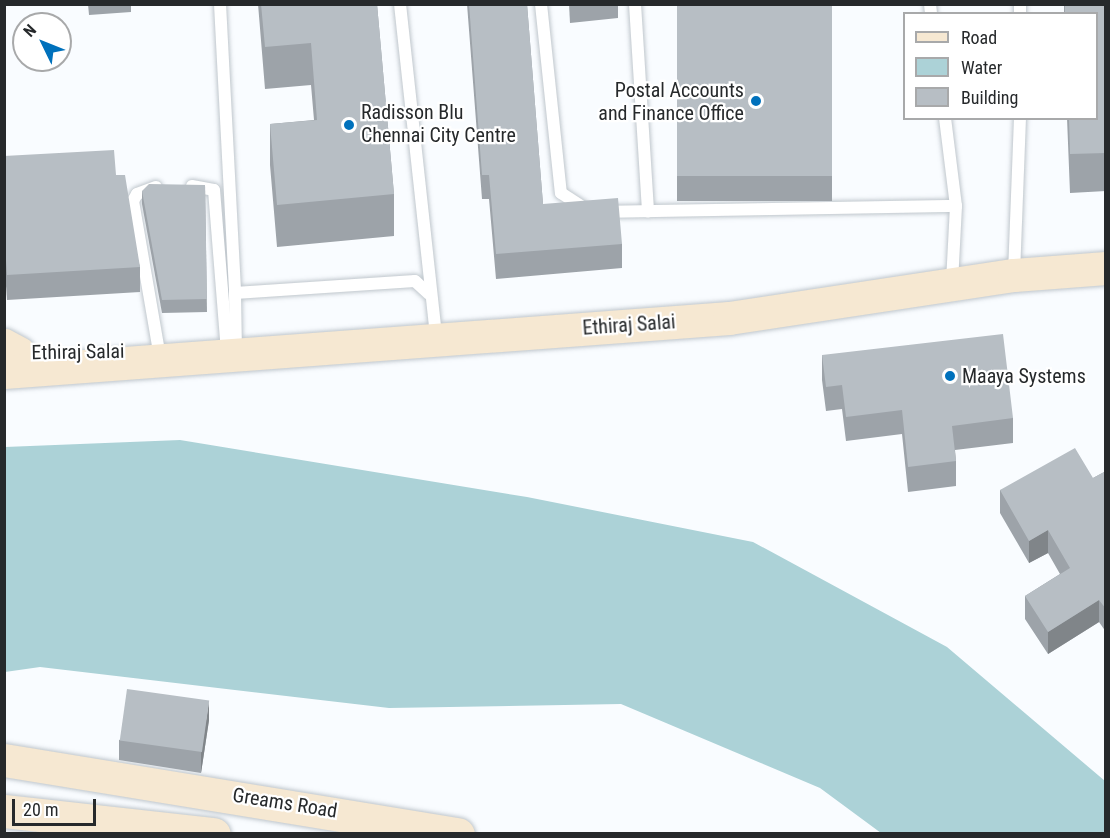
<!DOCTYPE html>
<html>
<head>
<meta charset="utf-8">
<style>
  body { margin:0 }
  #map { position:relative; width:1110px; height:838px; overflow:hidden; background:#f9fcff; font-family:"Roboto Condensed",sans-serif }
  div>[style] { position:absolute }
  .water>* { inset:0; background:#acd2d7 }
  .roads { filter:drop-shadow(0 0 2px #c0c7cd) drop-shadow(0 0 2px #c0c7cd) }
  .lane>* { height:12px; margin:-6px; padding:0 6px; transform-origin:6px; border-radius:6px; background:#fff }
  .secondary>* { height:33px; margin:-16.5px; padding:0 16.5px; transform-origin:16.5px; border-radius:16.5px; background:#f6e8d2 }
  .wall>* { inset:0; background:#9da3a9; transform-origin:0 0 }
  .shaded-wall>* { inset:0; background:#808589 }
  .building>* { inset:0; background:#b7bec4; transform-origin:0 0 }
  .dots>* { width:16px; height:16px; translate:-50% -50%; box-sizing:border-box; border:3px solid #fff; border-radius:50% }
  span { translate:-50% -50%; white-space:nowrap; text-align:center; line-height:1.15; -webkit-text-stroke:4.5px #fff; paint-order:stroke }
  .poi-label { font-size:20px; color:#26292b }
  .right { translate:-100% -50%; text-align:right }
  .left { translate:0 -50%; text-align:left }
  .street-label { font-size:20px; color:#26292b }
  .frame { position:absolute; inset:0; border:6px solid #26292b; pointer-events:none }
  .legend { position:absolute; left:903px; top:12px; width:195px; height:108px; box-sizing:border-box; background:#fff; border:2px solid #a8a9aa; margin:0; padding:8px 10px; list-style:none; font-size:18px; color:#26292b }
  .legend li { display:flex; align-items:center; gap:12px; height:30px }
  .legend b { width:30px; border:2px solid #a8a9aa }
  .north { position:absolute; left:12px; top:12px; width:60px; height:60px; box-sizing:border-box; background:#fff; border:2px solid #a8a9aa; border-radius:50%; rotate:313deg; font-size:16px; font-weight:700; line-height:24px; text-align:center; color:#26292b }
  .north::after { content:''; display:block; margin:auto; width:21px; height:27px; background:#0071bc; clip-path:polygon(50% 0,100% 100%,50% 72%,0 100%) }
  .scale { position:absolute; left:12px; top:799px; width:84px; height:27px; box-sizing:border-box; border:3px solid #26292b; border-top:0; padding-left:8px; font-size:18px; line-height:21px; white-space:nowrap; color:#26292b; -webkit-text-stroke:4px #fff; paint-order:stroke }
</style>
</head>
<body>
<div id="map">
  <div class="water">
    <div style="clip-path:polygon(180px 440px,527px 497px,753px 542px,947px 647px,1105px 781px,1105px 833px,881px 833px,820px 788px,621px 704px,389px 708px,40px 667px,5px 672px,5px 447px)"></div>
  </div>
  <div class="roads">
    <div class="lane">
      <div style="left:220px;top:4px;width:289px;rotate:87deg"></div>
      <div style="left:400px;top:4px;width:335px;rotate:83.8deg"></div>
      <div style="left:541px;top:4px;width:190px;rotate:84deg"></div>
      <div style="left:561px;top:193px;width:30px;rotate:33deg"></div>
      <div style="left:635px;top:4px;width:208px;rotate:86.4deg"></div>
      <div style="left:930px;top:4px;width:10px;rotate:84deg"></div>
      <div style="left:1020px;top:4px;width:10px;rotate:90deg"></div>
      <div style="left:945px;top:118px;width:89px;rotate:82.9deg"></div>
      <div style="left:956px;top:206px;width:77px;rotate:93deg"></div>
      <div style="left:192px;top:186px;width:22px;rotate:10deg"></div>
      <div style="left:214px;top:190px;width:163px;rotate:85.4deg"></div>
      <div style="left:156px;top:187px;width:20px;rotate:160deg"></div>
      <div style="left:137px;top:194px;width:8px;rotate:120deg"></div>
      <div style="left:133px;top:201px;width:158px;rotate:80.2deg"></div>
      <div style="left:603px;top:212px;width:353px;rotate:-1deg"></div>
      <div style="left:1014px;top:274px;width:156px;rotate:-87.8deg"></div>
      <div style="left:236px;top:352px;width:59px;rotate:-91deg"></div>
      <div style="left:235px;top:293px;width:180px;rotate:-3.8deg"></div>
      <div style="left:415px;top:281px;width:19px;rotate:43deg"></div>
    </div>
    <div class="secondary">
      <div style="left:4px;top:345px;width:17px;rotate:28deg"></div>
      <div style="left:4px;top:372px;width:727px;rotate:-4.26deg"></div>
      <div style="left:729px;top:318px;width:288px;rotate:-8.6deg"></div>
      <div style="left:1014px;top:275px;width:92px;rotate:-4.4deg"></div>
      <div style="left:4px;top:760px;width:460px;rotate:9.3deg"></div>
      <div style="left:4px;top:811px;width:211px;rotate:6.3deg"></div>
    </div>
  </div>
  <div class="wall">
    <div style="clip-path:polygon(88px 4px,131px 4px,131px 12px,89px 15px)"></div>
    <div style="clip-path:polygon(258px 4px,377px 4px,394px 194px,394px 236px,277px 247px,270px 165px,270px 124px,314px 120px,311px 85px,265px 89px)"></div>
    <div style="clip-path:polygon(467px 4px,527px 4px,543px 204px,622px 244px,622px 268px,496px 279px,489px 199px,482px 199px)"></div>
    <div style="clip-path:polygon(569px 4px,618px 4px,618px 18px,570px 23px)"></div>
    <div style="left:677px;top:4px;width:155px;height:197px"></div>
    <div style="clip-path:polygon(1064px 4px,1106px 4px,1106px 191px,1070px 193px,1067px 118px,1096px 118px,1096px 14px,1064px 14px)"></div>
    <div style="clip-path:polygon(4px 156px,116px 175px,140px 267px,140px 292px,7px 300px,4px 257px)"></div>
    <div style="clip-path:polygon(205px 185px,207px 312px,162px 313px,142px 204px,142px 191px)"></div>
    <div style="clip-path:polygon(822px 355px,1013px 418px,1013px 443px,955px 450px,956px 461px,956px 486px,908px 492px,902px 434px,846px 441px,842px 409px,826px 411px,822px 380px)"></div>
    <div style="clip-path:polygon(1106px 471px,1106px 632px,1099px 622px,1048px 654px,1025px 619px,1025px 596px,1060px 574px,1048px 553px,1029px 563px,1000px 513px,1000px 490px,1093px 478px)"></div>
    <div style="clip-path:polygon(209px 720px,201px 773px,119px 760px,119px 740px)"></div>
  </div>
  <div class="shaded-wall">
    <div style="clip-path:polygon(1048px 530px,1048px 553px,1029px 563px,1029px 541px)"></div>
    <div style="clip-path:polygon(1099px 600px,1099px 622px,1048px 654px,1048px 632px)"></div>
    <div style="clip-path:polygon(209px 701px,209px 720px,201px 773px,201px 754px)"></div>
  </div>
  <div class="building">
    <div style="clip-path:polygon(261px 4px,377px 4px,394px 194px,277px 205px,270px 124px,317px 120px,311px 43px,265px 47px)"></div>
    <div style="clip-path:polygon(469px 4px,527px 4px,543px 204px,618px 198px,622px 244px,496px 254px,489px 175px,482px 175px)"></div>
    <div style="left:677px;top:4px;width:155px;height:172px"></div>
    <div style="clip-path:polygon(1065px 4px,1106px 4px,1106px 153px,1070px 154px,1069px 118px,1096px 118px,1096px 14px,1065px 14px)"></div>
    <div style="clip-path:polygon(114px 150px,116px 175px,125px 175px,140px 267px,7px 275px,4px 232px,4px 156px)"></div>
    <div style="clip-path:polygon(149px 184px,205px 185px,207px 299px,162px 300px,142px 191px)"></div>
    <div style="clip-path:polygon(1003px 334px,1013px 418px,952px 426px,956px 461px,908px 467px,902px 410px,846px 417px,842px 385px,826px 387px,822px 355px)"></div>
    <div style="clip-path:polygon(1075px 448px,1093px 478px,1106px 471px,1106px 609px,1099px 600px,1048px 632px,1025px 596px,1070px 568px,1048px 530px,1029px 541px,1000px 490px)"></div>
    <div style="left:127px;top:689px;width:83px;height:52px;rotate:8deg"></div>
  </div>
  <div class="dots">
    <div style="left:756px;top:101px;background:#0071bc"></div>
    <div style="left:349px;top:125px;background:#0071bc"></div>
    <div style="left:950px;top:376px;background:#0071bc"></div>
  </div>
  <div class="poi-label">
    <span class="right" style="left:744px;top:102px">Postal Accounts<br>and Finance Office</span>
    <span class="left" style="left:361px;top:124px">Radisson Blu<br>Chennai City Centre</span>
    <span class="left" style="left:962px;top:376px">Maaya Systems</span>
  </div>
  <div class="street-label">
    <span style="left:629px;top:325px;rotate:-4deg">Ethiraj Salai</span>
    <span style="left:78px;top:352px;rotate:-1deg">Ethiraj Salai</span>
    <span style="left:285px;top:803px;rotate:9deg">Greams Road</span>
  </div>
  <div class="frame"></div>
  <ul class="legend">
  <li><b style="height:8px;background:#f6e8d2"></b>Road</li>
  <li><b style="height:16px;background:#acd2d7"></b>Water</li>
  <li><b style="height:16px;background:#b7bec4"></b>Building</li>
  </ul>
  <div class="north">N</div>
  <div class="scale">20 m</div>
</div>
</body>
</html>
